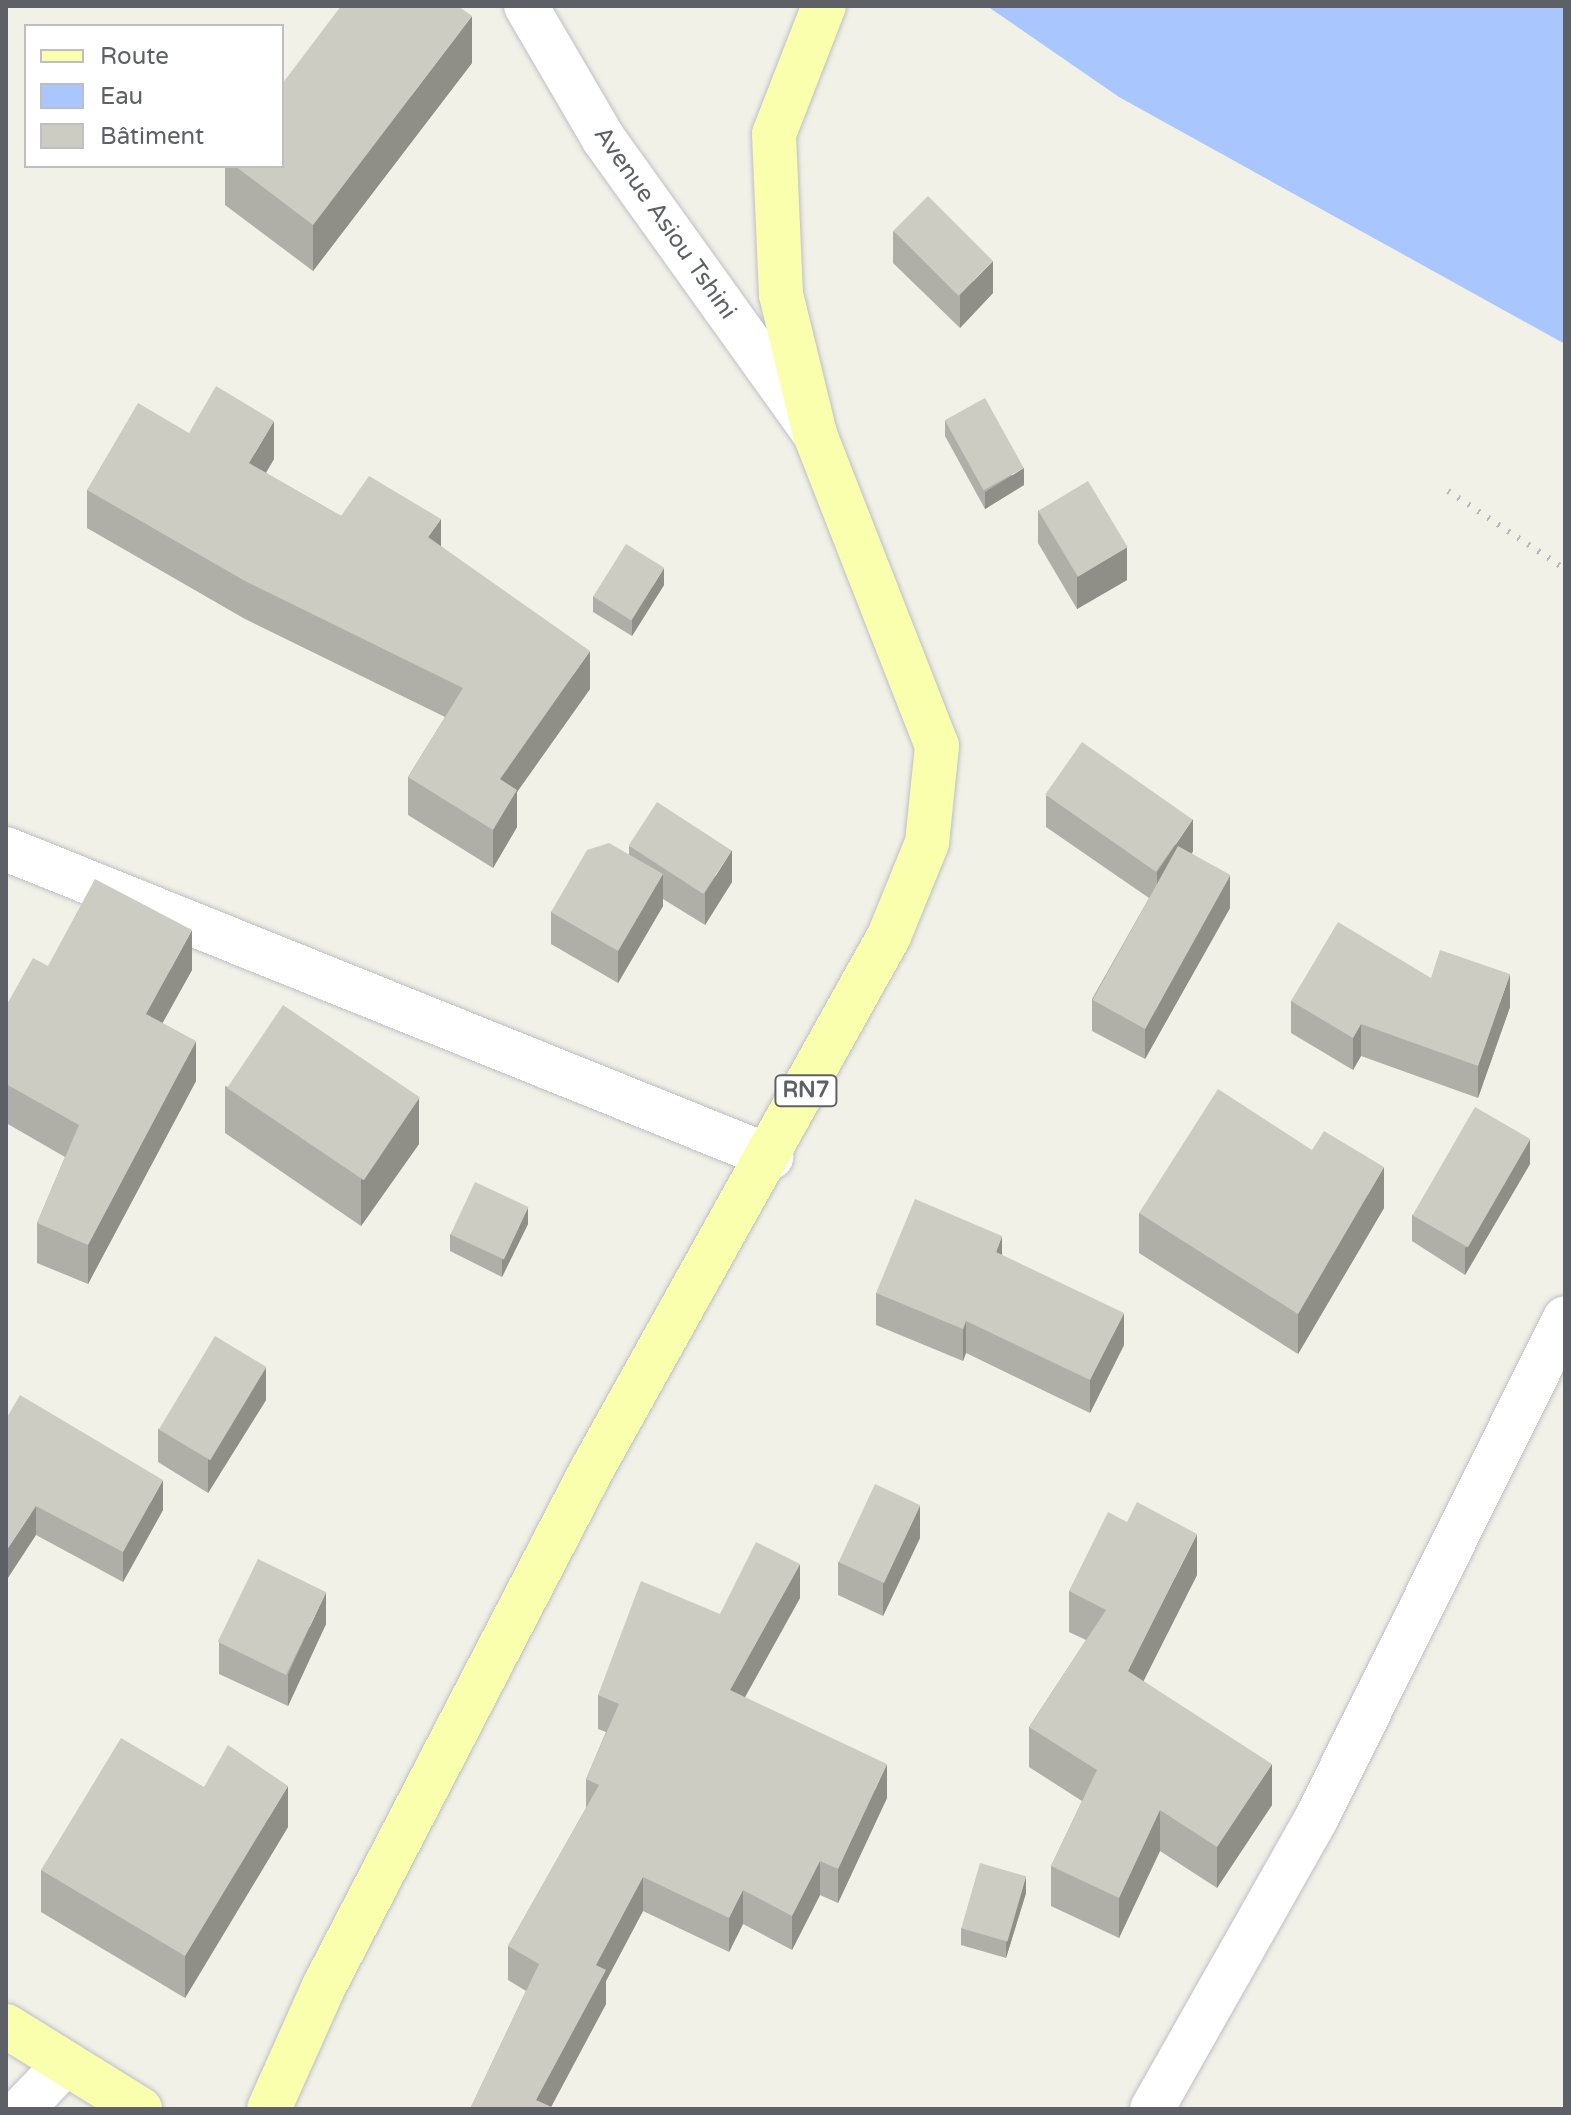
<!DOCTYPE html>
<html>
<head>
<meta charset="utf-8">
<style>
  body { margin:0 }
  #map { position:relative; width:1571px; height:2115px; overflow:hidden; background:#f1f1e7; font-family:"Varela Round",sans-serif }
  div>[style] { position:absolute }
  .water>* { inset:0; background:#a9c6ff }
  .roads { filter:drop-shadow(0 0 2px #bebfc6) drop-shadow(0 0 2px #bebfc6) }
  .minor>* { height:44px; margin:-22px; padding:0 22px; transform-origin:22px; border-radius:22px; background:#fff }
  .primary>* { height:44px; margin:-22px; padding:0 22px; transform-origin:22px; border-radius:22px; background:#faffae }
  .rail>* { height:6px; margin-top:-3px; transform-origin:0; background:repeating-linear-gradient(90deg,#b9b9bb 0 2px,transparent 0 12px) }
  .wall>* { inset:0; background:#afafa8 }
  .shaded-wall>* { inset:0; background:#8f8f88 }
  .building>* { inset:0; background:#ccccc3; transform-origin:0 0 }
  span { translate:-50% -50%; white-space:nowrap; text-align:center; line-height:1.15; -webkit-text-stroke:6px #fff; paint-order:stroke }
  .shield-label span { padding:2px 6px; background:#fff; border:2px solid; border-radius:6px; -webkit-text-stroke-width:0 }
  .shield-label { font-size:22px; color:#5e6068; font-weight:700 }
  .street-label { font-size:24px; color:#5e6068 }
  .frame { position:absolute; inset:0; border:8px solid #5e6068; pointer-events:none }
  .legend { position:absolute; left:24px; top:24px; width:260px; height:144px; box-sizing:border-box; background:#fff; border:2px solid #bfbfc3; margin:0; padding:10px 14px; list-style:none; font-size:24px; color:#5e6068 }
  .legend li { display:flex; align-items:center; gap:16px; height:40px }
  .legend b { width:40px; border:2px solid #bfbfc3 }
</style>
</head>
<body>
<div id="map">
  <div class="water">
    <div style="clip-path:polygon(987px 6px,1565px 6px,1565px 344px,1119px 97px)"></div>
  </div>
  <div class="roads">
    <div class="minor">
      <div style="left:526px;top:6px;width:153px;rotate:59.7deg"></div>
      <div style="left:603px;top:138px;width:364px;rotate:54.4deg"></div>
      <div style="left:6px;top:849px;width:825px;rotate:21.93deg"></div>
      <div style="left:22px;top:2109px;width:61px;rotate:-46.3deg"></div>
      <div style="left:1152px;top:2109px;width:333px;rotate:-60.5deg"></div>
      <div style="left:1316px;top:1819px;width:559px;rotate:-63.57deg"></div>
    </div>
    <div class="primary">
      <div style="left:6px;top:2026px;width:158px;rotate:31.8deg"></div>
      <div style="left:269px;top:2109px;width:133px;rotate:-65.9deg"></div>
      <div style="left:323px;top:1988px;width:582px;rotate:-62.6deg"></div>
      <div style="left:591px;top:1471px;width:612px;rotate:-60.88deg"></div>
      <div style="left:889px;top:936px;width:100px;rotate:-67.8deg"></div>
      <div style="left:927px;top:843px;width:98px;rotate:-84.1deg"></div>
      <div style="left:937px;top:746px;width:335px;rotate:-111.4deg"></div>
      <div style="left:815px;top:434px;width:143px;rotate:-103.7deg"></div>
      <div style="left:781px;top:295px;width:161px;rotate:-92.5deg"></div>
      <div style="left:774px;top:134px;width:137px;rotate:-68.7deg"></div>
    </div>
  </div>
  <div class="rail">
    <div style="left:1448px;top:491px;width:141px;rotate:33.7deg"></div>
  </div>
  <div class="wall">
    <div style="clip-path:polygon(472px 63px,313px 271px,225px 205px,225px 166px,282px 166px)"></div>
    <div style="clip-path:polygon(893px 231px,993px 293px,960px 328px,893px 263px)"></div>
    <div style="clip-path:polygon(945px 420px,1024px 485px,985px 509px,945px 436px)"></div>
    <div style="clip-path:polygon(189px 433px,274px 459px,266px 473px,341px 516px,441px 546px,590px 689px,517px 792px,517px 827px,493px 868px,408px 815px,408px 777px,445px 717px,245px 619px,87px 528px,87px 490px)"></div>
    <div style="clip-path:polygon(1038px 510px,1127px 580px,1077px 609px,1038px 543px)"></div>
    <div style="clip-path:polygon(664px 585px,632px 636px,593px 612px,593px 596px)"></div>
    <div style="clip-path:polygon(1046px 795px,1193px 851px,1192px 854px,1230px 908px,1145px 1059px,1092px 1031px,1092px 999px,1149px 898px,1046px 827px)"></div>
    <div style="clip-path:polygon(629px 846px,732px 882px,705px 925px,663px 899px,663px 906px,618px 983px,551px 944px,551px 912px,629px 854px)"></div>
    <div style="clip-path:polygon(48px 966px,192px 970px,162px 1023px,196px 1081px,88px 1284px,37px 1263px,37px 1223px,65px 1157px,6px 1123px,6px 1006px)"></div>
    <div style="clip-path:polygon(1431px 978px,1510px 1007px,1478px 1098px,1361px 1056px,1353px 1070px,1291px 1033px,1291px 1001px)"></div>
    <div style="clip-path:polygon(225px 1086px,419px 1144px,361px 1226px,225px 1133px)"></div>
    <div style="clip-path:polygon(1312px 1150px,1384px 1208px,1298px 1354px,1139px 1253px,1139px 1213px)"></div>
    <div style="clip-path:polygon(1530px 1164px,1465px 1275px,1412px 1241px,1412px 1215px)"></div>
    <div style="clip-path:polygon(528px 1224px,502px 1277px,450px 1251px,450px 1234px)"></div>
    <div style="clip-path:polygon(1002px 1255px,1124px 1345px,1090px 1413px,966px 1353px,963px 1361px,876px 1325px,876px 1293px)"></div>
    <div style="clip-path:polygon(266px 1400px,208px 1493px,158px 1462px,158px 1429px)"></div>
    <div style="clip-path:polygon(6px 1419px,163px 1510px,123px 1582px,36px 1535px)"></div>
    <div style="clip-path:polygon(920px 1538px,883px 1616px,838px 1595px,838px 1562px)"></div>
    <div style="clip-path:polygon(1197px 1575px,1143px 1681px,1272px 1805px,1217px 1888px,1160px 1851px,1119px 1938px,1051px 1906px,1051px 1866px,1082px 1801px,1029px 1767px,1029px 1727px,1086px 1640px,1069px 1632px,1069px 1591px)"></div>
    <div style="clip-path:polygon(800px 1598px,745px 1697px,887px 1798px,838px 1903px,820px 1895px,792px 1950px,743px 1924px,729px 1952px,643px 1911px,606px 1981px,606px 2004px,551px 2107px,470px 2109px,526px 1991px,508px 1980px,508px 1946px,586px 1808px,586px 1779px,606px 1732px,598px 1729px,598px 1695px,720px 1614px)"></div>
    <div style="clip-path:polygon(326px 1624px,288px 1706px,219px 1674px,219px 1642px)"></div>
    <div style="clip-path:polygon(204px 1787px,288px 1827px,185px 1998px,41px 1912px,41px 1870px)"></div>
    <div style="clip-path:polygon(1026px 1893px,1006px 1958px,961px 1945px,961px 1928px)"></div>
  </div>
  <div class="shaded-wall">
    <div style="clip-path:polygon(472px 16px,472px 63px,313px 271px,313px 225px)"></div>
    <div style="clip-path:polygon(993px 261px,993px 293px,960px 328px,960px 295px)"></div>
    <div style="clip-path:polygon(274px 421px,274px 459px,249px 501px,249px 463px)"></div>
    <div style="clip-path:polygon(1024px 468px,1024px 485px,985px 509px,985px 492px)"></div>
    <div style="clip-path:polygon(441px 519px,441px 557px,428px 537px)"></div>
    <div style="clip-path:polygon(1127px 547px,1127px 580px,1077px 609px,1077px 577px)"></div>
    <div style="clip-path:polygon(664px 568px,664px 585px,632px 636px,632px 620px)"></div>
    <div style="clip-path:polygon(590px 651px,590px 689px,517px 792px,517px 827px,493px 868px,493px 830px,500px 779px)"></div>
    <div style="clip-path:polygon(1193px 819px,1193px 851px,1157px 904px,1157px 872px)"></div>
    <div style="clip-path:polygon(732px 850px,732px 882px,705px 925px,705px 893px)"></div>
    <div style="clip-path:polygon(663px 874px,663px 906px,618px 983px,618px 951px)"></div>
    <div style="clip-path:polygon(1230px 875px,1230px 908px,1145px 1059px,1145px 1027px)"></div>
    <div style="clip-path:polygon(192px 930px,192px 970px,146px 1053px,146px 1014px)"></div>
    <div style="clip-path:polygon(1510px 974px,1510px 1007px,1478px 1098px,1478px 1066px)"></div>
    <div style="clip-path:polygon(1361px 1024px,1361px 1056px,1353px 1070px,1353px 1038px)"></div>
    <div style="clip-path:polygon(196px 1041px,196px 1081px,88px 1284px,88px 1245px)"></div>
    <div style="clip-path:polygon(419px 1098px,419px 1144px,361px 1226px,361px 1180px)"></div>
    <div style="clip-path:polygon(1530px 1139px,1530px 1164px,1465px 1275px,1465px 1249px)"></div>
    <div style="clip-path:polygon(1384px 1167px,1384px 1208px,1298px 1354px,1298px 1314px)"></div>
    <div style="clip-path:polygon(528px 1207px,528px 1224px,502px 1277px,502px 1260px)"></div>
    <div style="clip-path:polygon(1002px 1236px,1002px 1268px,996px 1252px)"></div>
    <div style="clip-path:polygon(1124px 1313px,1124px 1345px,1090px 1413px,1090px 1380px)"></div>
    <div style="clip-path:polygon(966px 1321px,966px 1353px,963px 1361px,963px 1329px)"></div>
    <div style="clip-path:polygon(266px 1367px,266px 1400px,208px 1493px,208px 1460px)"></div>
    <div style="clip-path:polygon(163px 1480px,163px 1510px,123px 1582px,123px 1552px)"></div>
    <div style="clip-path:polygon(920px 1505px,920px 1538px,883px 1616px,883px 1584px)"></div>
    <div style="clip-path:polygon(36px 1506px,36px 1535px,6px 1581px,6px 1551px)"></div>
    <div style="clip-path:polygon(1197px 1534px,1197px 1575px,1128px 1712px,1128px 1671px)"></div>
    <div style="clip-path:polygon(800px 1564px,800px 1598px,730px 1724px,730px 1690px)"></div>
    <div style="clip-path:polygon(326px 1592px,326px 1624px,288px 1706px,288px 1674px)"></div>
    <div style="clip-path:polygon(887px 1764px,887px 1798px,838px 1903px,838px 1869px)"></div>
    <div style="clip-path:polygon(1272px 1764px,1272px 1805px,1217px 1888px,1217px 1847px)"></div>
    <div style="clip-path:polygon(288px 1786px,288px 1827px,185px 1998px,185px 1956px)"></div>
    <div style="clip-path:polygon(1160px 1810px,1160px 1851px,1119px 1938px,1119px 1898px)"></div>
    <div style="clip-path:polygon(820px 1861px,820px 1895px,792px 1950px,792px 1916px)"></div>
    <div style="clip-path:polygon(1026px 1876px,1026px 1893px,1006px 1958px,1006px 1942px)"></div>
    <div style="clip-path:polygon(643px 1877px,643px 1911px,606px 1981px,606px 2004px,550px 2109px,536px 2100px,596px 1965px)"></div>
    <div style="clip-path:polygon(743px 1890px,743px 1924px,729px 1952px,729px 1918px)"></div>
  </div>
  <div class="building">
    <div style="clip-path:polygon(341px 6px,458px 6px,472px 16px,313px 225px,235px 166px,282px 166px,282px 84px)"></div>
    <div style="left:928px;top:196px;width:92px;height:49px;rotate:45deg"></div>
    <div style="clip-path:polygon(216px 386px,274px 421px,249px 463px,341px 516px,369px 476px,441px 519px,428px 537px,590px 651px,500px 779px,517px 790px,493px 830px,408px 777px,463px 688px,245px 581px,87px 490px,138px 403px,189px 433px)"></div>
    <div style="left:985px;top:398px;width:80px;height:46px;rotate:61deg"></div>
    <div style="left:1088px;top:481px;width:77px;height:58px;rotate:59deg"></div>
    <div style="left:626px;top:544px;width:45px;height:62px;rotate:32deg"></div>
    <div style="left:1082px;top:742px;width:135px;height:64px;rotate:35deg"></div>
    <div style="left:657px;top:802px;width:89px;height:52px;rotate:33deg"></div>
    <div style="clip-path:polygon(609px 843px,663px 874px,618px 951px,551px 912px,587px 850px)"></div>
    <div style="left:1178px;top:846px;width:60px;height:176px;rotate:29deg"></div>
    <div style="clip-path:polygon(95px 879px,192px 930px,146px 1014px,196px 1041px,88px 1245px,37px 1223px,79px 1125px,6px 1084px,6px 1006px,33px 958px,48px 966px)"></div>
    <div style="clip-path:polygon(1338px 922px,1431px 978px,1440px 950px,1510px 974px,1478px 1066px,1361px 1024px,1353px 1038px,1291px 1001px)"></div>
    <div style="left:283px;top:1005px;width:165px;height:100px;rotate:34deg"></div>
    <div style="clip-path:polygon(1218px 1089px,1312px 1150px,1324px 1131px,1384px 1167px,1298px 1314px,1139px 1213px)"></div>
    <div style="left:1475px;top:1107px;width:64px;height:125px;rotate:30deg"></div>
    <div style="left:475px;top:1182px;width:59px;height:58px;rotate:25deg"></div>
    <div style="clip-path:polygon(915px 1199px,1002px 1236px,996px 1252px,1124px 1313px,1090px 1380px,966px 1321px,963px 1329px,876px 1293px)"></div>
    <div style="left:215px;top:1336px;width:60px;height:109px;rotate:31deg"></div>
    <div style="clip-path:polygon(20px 1395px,163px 1480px,123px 1552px,36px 1506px,6px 1551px,6px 1419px)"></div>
    <div style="left:875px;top:1484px;width:50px;height:86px;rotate:25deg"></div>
    <div style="clip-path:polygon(1137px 1502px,1197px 1534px,1128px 1671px,1272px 1764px,1217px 1847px,1160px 1810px,1119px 1898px,1051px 1866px,1097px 1770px,1029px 1727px,1106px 1610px,1069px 1591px,1108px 1512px,1127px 1522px)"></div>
    <div style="clip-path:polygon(756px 1542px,800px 1564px,730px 1690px,887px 1764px,838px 1869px,820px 1861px,792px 1916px,743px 1890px,729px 1918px,643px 1877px,596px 1965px,606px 1970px,536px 2100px,556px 2109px,470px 2109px,539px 1964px,508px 1946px,599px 1785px,586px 1779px,619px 1704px,598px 1695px,641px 1581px,720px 1614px)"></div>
    <div style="left:258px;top:1559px;width:76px;height:92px;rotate:26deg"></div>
    <div style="clip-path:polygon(121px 1738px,204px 1787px,228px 1745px,288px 1786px,185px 1956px,41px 1870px)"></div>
    <div style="left:980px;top:1863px;width:48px;height:68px;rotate:16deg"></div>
  </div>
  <div class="shield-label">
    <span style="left:806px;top:1091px">RN7</span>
  </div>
  <div class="street-label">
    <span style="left:665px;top:223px;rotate:55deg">Avenue Asiou Tshini</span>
  </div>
  <div class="frame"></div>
  <ul class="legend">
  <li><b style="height:10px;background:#faffae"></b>Route</li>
  <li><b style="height:22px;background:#a9c6ff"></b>Eau</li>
  <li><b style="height:22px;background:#ccccc3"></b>Bâtiment</li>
  </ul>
</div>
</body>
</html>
